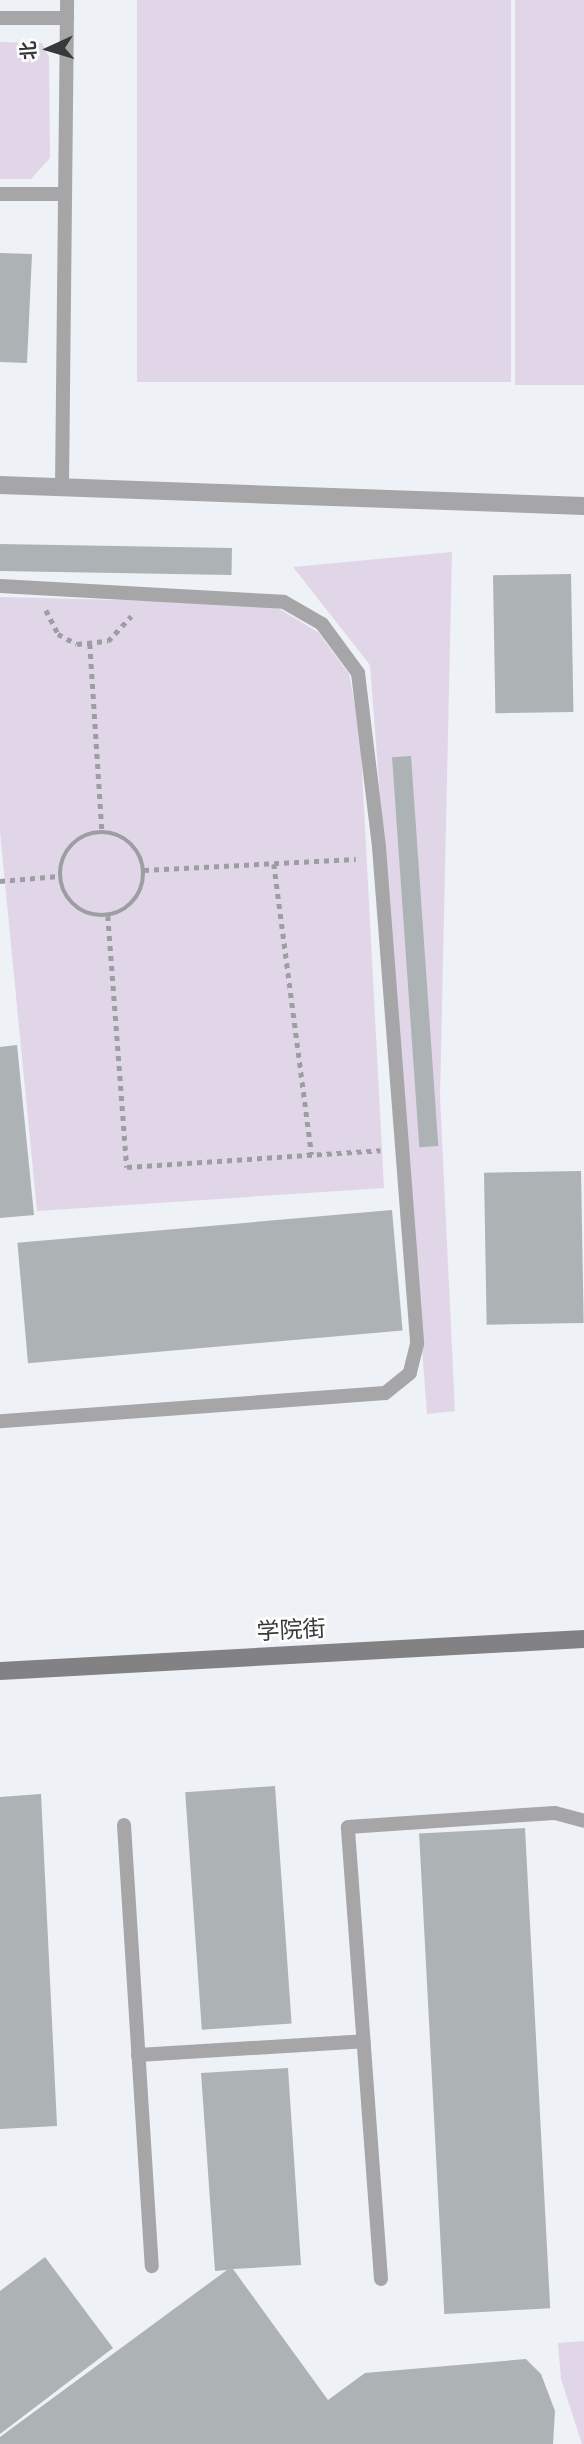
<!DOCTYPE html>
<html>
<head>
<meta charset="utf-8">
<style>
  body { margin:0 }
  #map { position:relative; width:584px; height:2444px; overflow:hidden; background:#eef1f6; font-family:Raleway,"Noto Sans SC",sans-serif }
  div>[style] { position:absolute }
  .green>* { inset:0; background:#e0d6e8; transform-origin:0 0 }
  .building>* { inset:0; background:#adb2b5; transform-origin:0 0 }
  .path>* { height:4.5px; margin-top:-2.25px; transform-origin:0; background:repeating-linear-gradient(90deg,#9c9ea2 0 5px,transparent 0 10px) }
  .path>.ring { margin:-2.25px; padding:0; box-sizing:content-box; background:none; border:4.5px solid #9c9ea2; border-radius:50% }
  .lane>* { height:14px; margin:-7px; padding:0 7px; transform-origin:7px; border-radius:7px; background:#a6a6a8 }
  .street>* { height:18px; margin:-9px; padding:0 9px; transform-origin:9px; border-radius:9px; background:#a6a6a8 }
  .secondary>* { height:18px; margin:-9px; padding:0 9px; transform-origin:9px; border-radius:9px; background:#828285 }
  span { translate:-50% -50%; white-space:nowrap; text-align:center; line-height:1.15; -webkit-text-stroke:5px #fefeff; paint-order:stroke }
  .street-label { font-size:23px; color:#37383a }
  .north { position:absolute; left:14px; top:14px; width:70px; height:70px; -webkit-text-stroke:5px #fefeff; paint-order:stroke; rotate:266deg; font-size:19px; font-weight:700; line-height:28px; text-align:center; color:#37383a }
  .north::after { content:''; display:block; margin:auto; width:24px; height:32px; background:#37383a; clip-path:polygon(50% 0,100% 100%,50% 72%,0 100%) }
</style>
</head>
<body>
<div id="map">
  <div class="green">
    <div style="left:137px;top:0;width:374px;height:382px"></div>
    <div style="left:515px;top:0;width:69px;height:385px"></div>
    <div style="clip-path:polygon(0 42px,42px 43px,49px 57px,50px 158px,31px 179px,0 179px)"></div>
    <div style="clip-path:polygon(452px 552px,440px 1097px,455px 1411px,427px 1414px,370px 665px,293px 567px)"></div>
    <div style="clip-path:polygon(0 597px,271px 604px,318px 632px,349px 674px,360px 732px,384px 1188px,37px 1211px,0 832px)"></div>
    <div style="clip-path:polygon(584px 2341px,584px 2444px,582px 2444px,561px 2379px,558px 2343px)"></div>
  </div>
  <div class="building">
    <div style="clip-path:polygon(0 253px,32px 254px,27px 363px,0 362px)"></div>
    <div style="left:0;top:544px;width:232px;height:27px;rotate:1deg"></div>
    <div style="left:571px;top:574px;width:138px;height:78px;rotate:89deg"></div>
    <div style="left:411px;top:756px;width:391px;height:19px;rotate:86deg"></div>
    <div style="clip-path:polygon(17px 1045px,34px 1215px,0 1218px,0 1047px)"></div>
    <div style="left:581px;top:1171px;width:152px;height:97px;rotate:89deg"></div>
    <div style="left:392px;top:1210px;width:121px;height:376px;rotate:85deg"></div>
    <div style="left:275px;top:1786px;width:238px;height:90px;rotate:86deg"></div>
    <div style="clip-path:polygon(41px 1794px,57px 2126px,0 2129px,0 1797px)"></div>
    <div style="left:525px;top:1828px;width:481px;height:106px;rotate:87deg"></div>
    <div style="clip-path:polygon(288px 2068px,301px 2265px,233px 2269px,328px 2400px,365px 2373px,526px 2359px,541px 2374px,555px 2411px,553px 2444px,0 2444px,0 2437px,227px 2270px,215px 2271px,201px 2073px)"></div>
    <div style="clip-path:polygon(45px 2257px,113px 2348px,0 2434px,0 2291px)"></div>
  </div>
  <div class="path">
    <div style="left:46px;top:610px;width:27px;rotate:63deg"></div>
    <div style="left:58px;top:634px;width:21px;rotate:28deg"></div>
    <div style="left:77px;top:644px;width:31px;rotate:-6deg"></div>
    <div style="left:108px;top:641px;width:34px;rotate:-47deg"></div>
    <div style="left:90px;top:644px;width:187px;rotate:86.3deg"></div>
    <div class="ring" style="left:60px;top:832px;width:79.5px;height:79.5px"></div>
    <div style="left:274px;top:864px;width:293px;rotate:82.6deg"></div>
    <div style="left:144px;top:870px;width:212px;rotate:-3deg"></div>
    <div style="left:0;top:881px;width:59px;rotate:-4.8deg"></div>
    <div style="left:108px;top:916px;width:252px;rotate:85.7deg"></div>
    <div style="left:127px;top:1167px;width:254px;rotate:-3.8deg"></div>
  </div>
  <div class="lane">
    <div style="left:0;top:18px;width:67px"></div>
    <div style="left:0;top:194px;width:65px"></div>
    <div style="left:62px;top:487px;width:487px;rotate:-89.4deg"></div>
    <div style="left:0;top:586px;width:284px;rotate:3.2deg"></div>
    <div style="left:284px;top:602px;width:44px;rotate:30.1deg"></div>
    <div style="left:322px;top:624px;width:61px;rotate:53.7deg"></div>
    <div style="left:358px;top:673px;width:175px;rotate:83.1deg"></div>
    <div style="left:379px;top:847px;width:498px;rotate:85.6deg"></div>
    <div style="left:417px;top:1344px;width:30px;rotate:104deg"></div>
    <div style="left:410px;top:1373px;width:32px;rotate:141deg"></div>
    <div style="left:385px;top:1393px;width:386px;rotate:175.8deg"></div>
    <div style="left:124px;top:1825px;width:442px;rotate:86.4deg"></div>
    <div style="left:138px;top:2055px;width:226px;rotate:-3.5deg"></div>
    <div style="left:381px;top:2279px;width:453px;rotate:-94.2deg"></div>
    <div style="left:348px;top:1827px;width:207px;rotate:-3.9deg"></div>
    <div style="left:555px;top:1813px;width:30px;rotate:15deg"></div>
  </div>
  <div class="street">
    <div style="left:0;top:485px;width:584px;rotate:2.06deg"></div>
  </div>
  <div class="secondary">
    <div style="left:0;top:1671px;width:585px;rotate:-3.14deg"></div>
  </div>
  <div class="street-label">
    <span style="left:291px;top:1630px;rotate:-3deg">学院街</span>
  </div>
  <div class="north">北</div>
</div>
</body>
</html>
